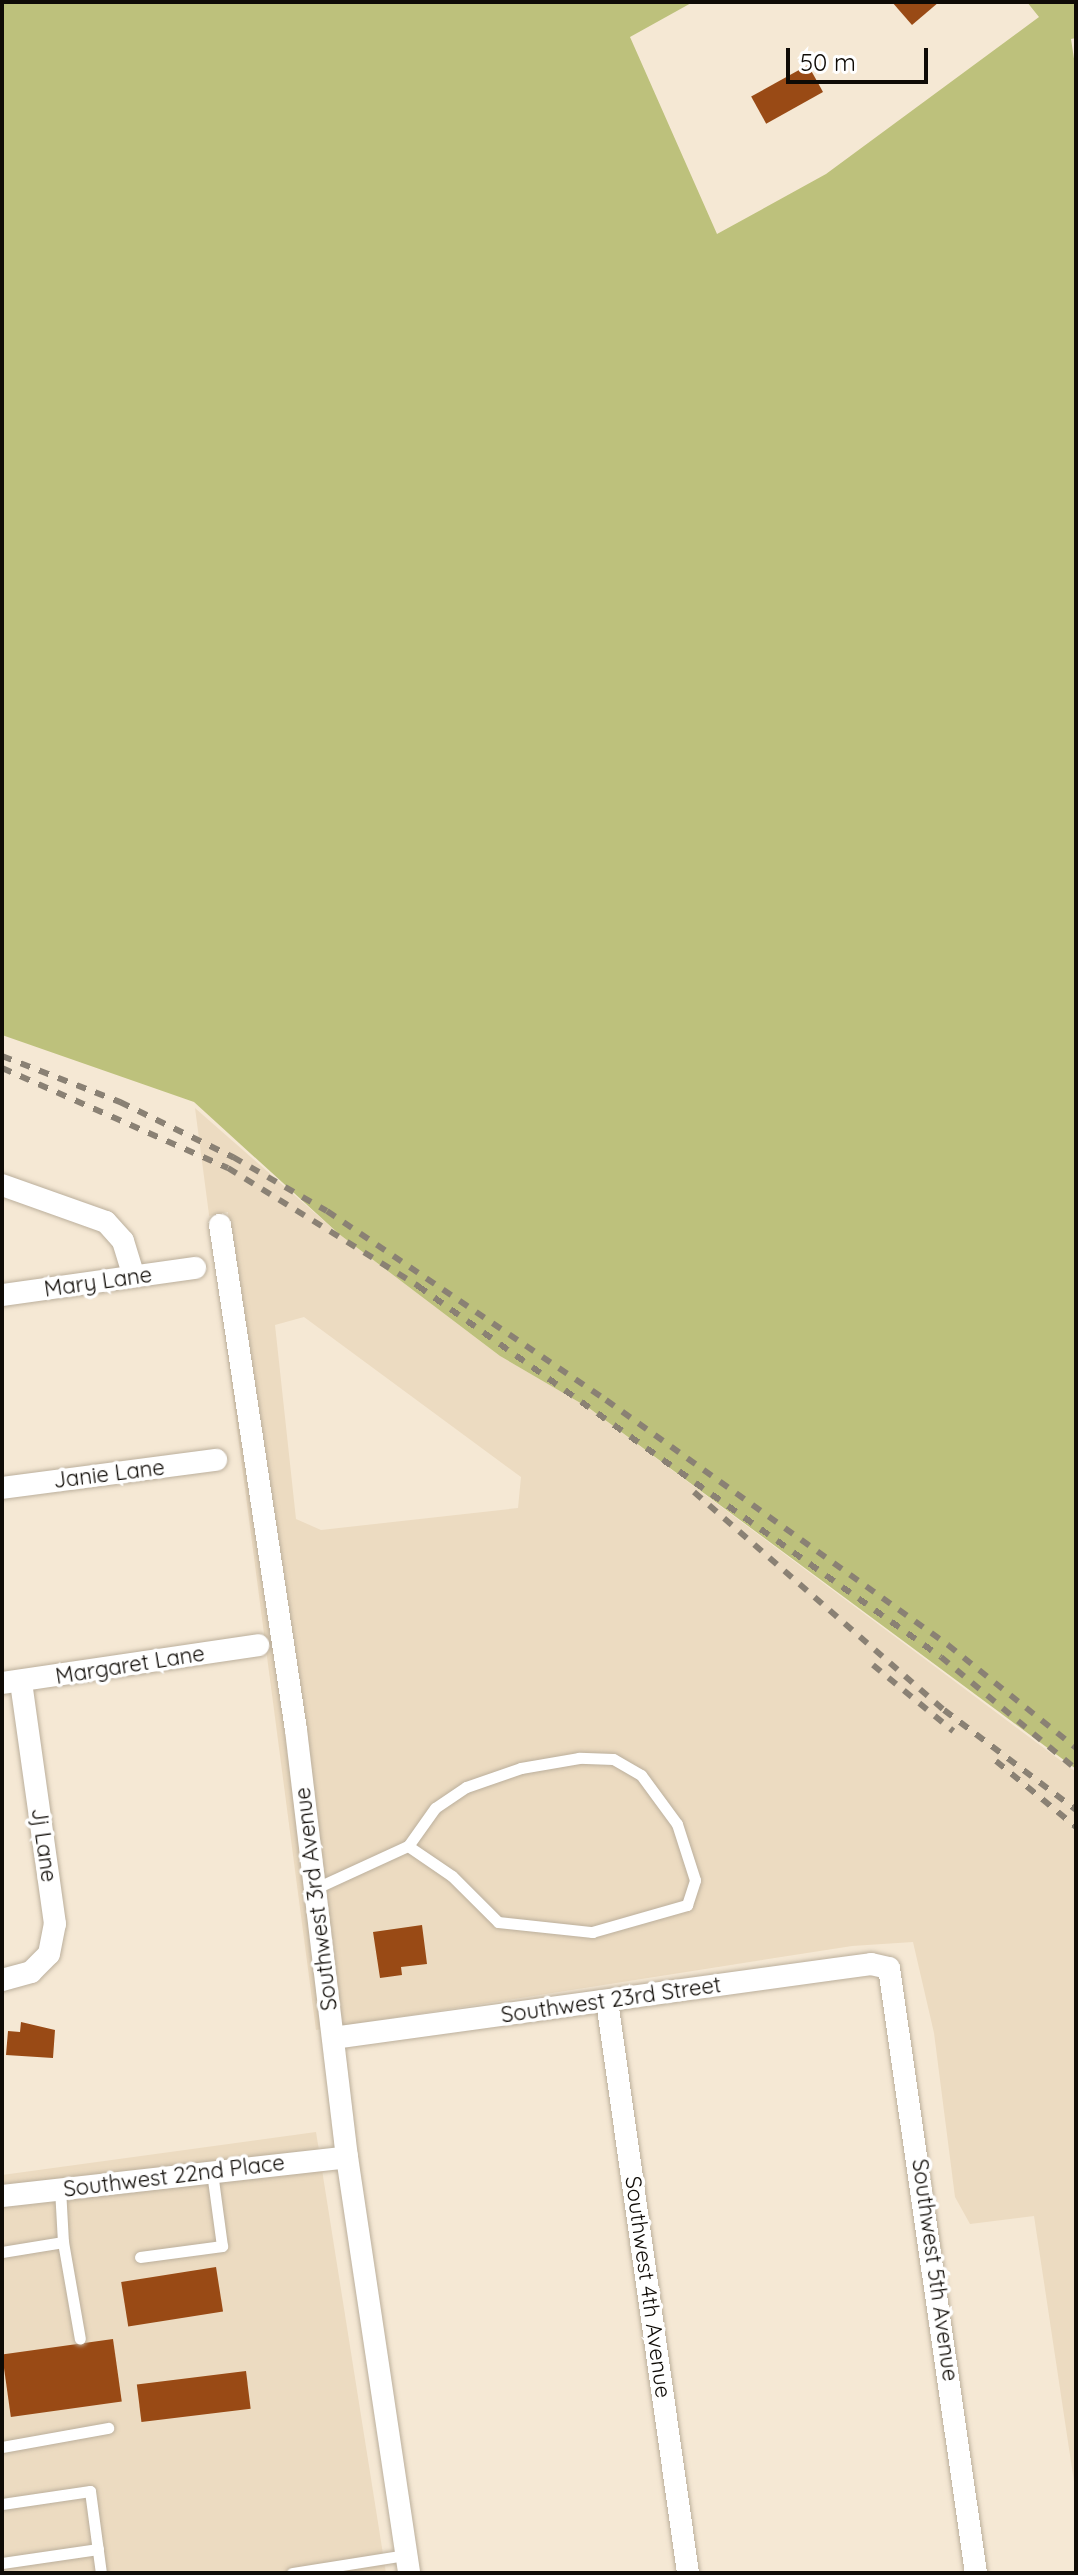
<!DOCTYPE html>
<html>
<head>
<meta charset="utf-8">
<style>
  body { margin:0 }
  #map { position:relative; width:1078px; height:2575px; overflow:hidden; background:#f5e8d4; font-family:Quicksand,sans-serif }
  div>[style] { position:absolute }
  .built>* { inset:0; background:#ecdbc1 }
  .green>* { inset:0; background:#bdc17c }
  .building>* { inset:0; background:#994a15; transform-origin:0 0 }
  .roads { filter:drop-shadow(0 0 2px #bbaf9c) drop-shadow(0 0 2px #bbaf9c) }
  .service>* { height:11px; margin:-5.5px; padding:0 5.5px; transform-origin:5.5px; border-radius:5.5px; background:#fff }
  .minor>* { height:22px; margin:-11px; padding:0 11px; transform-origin:11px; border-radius:11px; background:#fff }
  .rail>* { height:6px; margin-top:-3px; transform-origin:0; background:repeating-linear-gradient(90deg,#8a8174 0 10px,transparent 0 20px) }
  span { translate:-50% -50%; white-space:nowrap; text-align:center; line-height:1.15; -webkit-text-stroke:7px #fff; paint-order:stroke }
  .street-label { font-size:22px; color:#0f0b06 }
  .frame { position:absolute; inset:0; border:4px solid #0f0b06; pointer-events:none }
  .scale { position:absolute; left:786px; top:48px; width:142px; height:36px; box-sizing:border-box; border:4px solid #0f0b06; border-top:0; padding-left:10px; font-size:24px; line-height:28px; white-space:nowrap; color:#0f0b06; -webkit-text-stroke:6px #fff; paint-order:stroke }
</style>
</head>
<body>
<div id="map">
  <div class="built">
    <div style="clip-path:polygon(evenodd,195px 1108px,339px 1234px,500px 1356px,589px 1408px,1076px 1772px,1076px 2495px,1034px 2216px,970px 2224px,955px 2197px,934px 2033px,913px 1942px,852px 1946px,316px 2030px,195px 1108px,228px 1212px,228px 1213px,306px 1729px,287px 1731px,209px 1216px,228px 1212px,195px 1108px,304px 1317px,521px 1477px,518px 1508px,321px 1530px,296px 1519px,275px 1325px,304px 1317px)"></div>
    <div style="clip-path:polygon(316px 2132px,386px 2573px,2px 2573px,2px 2175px)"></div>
  </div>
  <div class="green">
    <div style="clip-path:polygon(2px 2px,693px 2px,630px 37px,717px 234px,826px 174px,1039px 17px,1027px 2px,1076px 2px,1076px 38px,1071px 39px,1076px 72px,1076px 1769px,589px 1408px,500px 1356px,339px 1234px,194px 1102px,2px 1035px)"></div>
  </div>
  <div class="building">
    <div style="clip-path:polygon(892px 2px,939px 2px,912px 25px)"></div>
    <div style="left:808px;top:65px;width:31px;height:65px;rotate:61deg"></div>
    <div style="clip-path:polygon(422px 1925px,427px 1964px,401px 1967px,402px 1975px,380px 1978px,373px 1932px)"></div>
    <div style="clip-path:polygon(21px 2022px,55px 2030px,53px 2058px,6px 2055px,8px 2031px,20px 2032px)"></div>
    <div style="left:216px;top:2267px;width:45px;height:96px;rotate:81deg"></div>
    <div style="left:113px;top:2339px;width:63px;height:112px;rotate:82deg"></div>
    <div style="left:246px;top:2371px;width:38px;height:110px;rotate:83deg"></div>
  </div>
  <div class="roads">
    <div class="service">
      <div style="left:314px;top:1889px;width:103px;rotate:-24.6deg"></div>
      <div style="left:408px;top:1846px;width:53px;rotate:34.3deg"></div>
      <div style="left:452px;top:1876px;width:65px;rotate:45deg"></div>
      <div style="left:498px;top:1922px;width:95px;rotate:6.1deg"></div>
      <div style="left:592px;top:1932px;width:99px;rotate:-15.9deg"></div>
      <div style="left:687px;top:1905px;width:26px;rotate:-72deg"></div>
      <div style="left:695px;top:1880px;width:59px;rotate:-107.8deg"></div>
      <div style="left:677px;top:1824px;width:61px;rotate:-126.3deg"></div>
      <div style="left:641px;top:1775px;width:32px;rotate:-150deg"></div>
      <div style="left:613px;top:1759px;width:34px;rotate:-178deg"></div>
      <div style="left:579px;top:1758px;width:59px;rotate:170.2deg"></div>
      <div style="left:521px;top:1768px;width:58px;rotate:160.9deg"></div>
      <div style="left:466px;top:1787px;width:37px;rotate:146deg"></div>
      <div style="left:435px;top:1808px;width:47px;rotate:125.4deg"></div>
      <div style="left:63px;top:2242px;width:98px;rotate:80.1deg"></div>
      <div style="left:2px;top:2252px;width:62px;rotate:-9.3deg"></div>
      <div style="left:63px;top:2242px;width:53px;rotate:-93.2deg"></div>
      <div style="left:140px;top:2257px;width:83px;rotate:-7.6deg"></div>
      <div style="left:222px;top:2246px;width:75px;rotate:-97.7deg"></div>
      <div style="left:2px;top:2447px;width:108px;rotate:-10.2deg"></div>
      <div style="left:2px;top:2504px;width:89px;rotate:-8.4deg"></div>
      <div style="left:90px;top:2491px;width:83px;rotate:82.4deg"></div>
      <div style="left:2px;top:2563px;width:97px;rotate:-8.3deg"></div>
      <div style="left:292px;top:2573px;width:115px;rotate:-9deg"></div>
    </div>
    <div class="minor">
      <div style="left:2px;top:1185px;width:110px;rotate:19.6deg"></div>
      <div style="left:106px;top:1222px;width:25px;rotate:48deg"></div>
      <div style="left:123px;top:1241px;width:37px;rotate:73deg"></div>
      <div style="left:220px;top:1225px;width:511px;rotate:81.44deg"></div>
      <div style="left:296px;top:1730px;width:430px;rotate:83.2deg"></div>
      <div style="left:347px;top:2157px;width:421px;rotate:81.5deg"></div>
      <div style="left:2px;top:1295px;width:195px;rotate:-8deg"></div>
      <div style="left:2px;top:1488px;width:216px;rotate:-7.5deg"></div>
      <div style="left:2px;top:1683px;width:259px;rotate:-8.4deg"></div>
      <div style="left:2px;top:1980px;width:30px;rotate:-15deg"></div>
      <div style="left:31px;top:1972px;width:25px;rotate:-45deg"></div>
      <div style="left:49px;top:1954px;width:31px;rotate:-79deg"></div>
      <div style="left:55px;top:1924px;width:245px;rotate:-98deg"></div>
      <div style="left:607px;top:2001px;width:578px;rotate:81.94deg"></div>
      <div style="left:333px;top:2038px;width:543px;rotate:-7.83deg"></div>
      <div style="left:871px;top:1964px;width:18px;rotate:13deg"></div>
      <div style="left:889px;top:1968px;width:611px;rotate:81.82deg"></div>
      <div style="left:2px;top:2196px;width:347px;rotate:-6.4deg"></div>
    </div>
  </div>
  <div class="rail">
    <div style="left:2px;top:1056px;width:127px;rotate:21.3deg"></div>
    <div style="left:120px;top:1102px;width:126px;rotate:26deg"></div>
    <div style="left:233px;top:1157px;width:108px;rotate:29.9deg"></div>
    <div style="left:327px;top:1211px;width:337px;rotate:34.1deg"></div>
    <div style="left:606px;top:1400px;width:421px;rotate:35.6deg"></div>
    <div style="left:948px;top:1645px;width:164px;rotate:38.8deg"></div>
    <div style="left:2px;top:1068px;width:247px;rotate:23.9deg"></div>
    <div style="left:228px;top:1168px;width:224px;rotate:31.8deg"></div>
    <div style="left:418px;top:1286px;width:641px;rotate:35.35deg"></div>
    <div style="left:941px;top:1657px;width:175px;rotate:39.7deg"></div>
    <div style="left:694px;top:1492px;width:332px;rotate:41.1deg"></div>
    <div style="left:944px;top:1710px;width:166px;rotate:37.1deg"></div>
    <div style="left:873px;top:1665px;width:104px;rotate:39.5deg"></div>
    <div style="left:996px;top:1761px;width:104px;rotate:39.5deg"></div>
  </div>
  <div class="street-label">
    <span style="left:98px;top:1282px;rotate:-8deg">Mary Lane</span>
    <span style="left:109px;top:1474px;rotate:-7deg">Janie Lane</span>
    <span style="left:130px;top:1665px;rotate:-9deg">Margaret Lane</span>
    <span style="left:44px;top:1845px;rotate:82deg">Jj Lane</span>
    <span style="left:316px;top:1899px;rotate:-97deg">Southwest 3rd Avenue</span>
    <span style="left:611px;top:2000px;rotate:-8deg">Southwest 23rd Street</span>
    <span style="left:174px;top:2176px;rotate:-7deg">Southwest 22nd Place</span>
    <span style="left:935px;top:2270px;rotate:82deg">Southwest 5th Avenue</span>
    <span style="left:648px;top:2287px;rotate:82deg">Southwest 4th Avenue</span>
  </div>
  <div class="frame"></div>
  <div class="scale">50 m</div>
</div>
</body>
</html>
